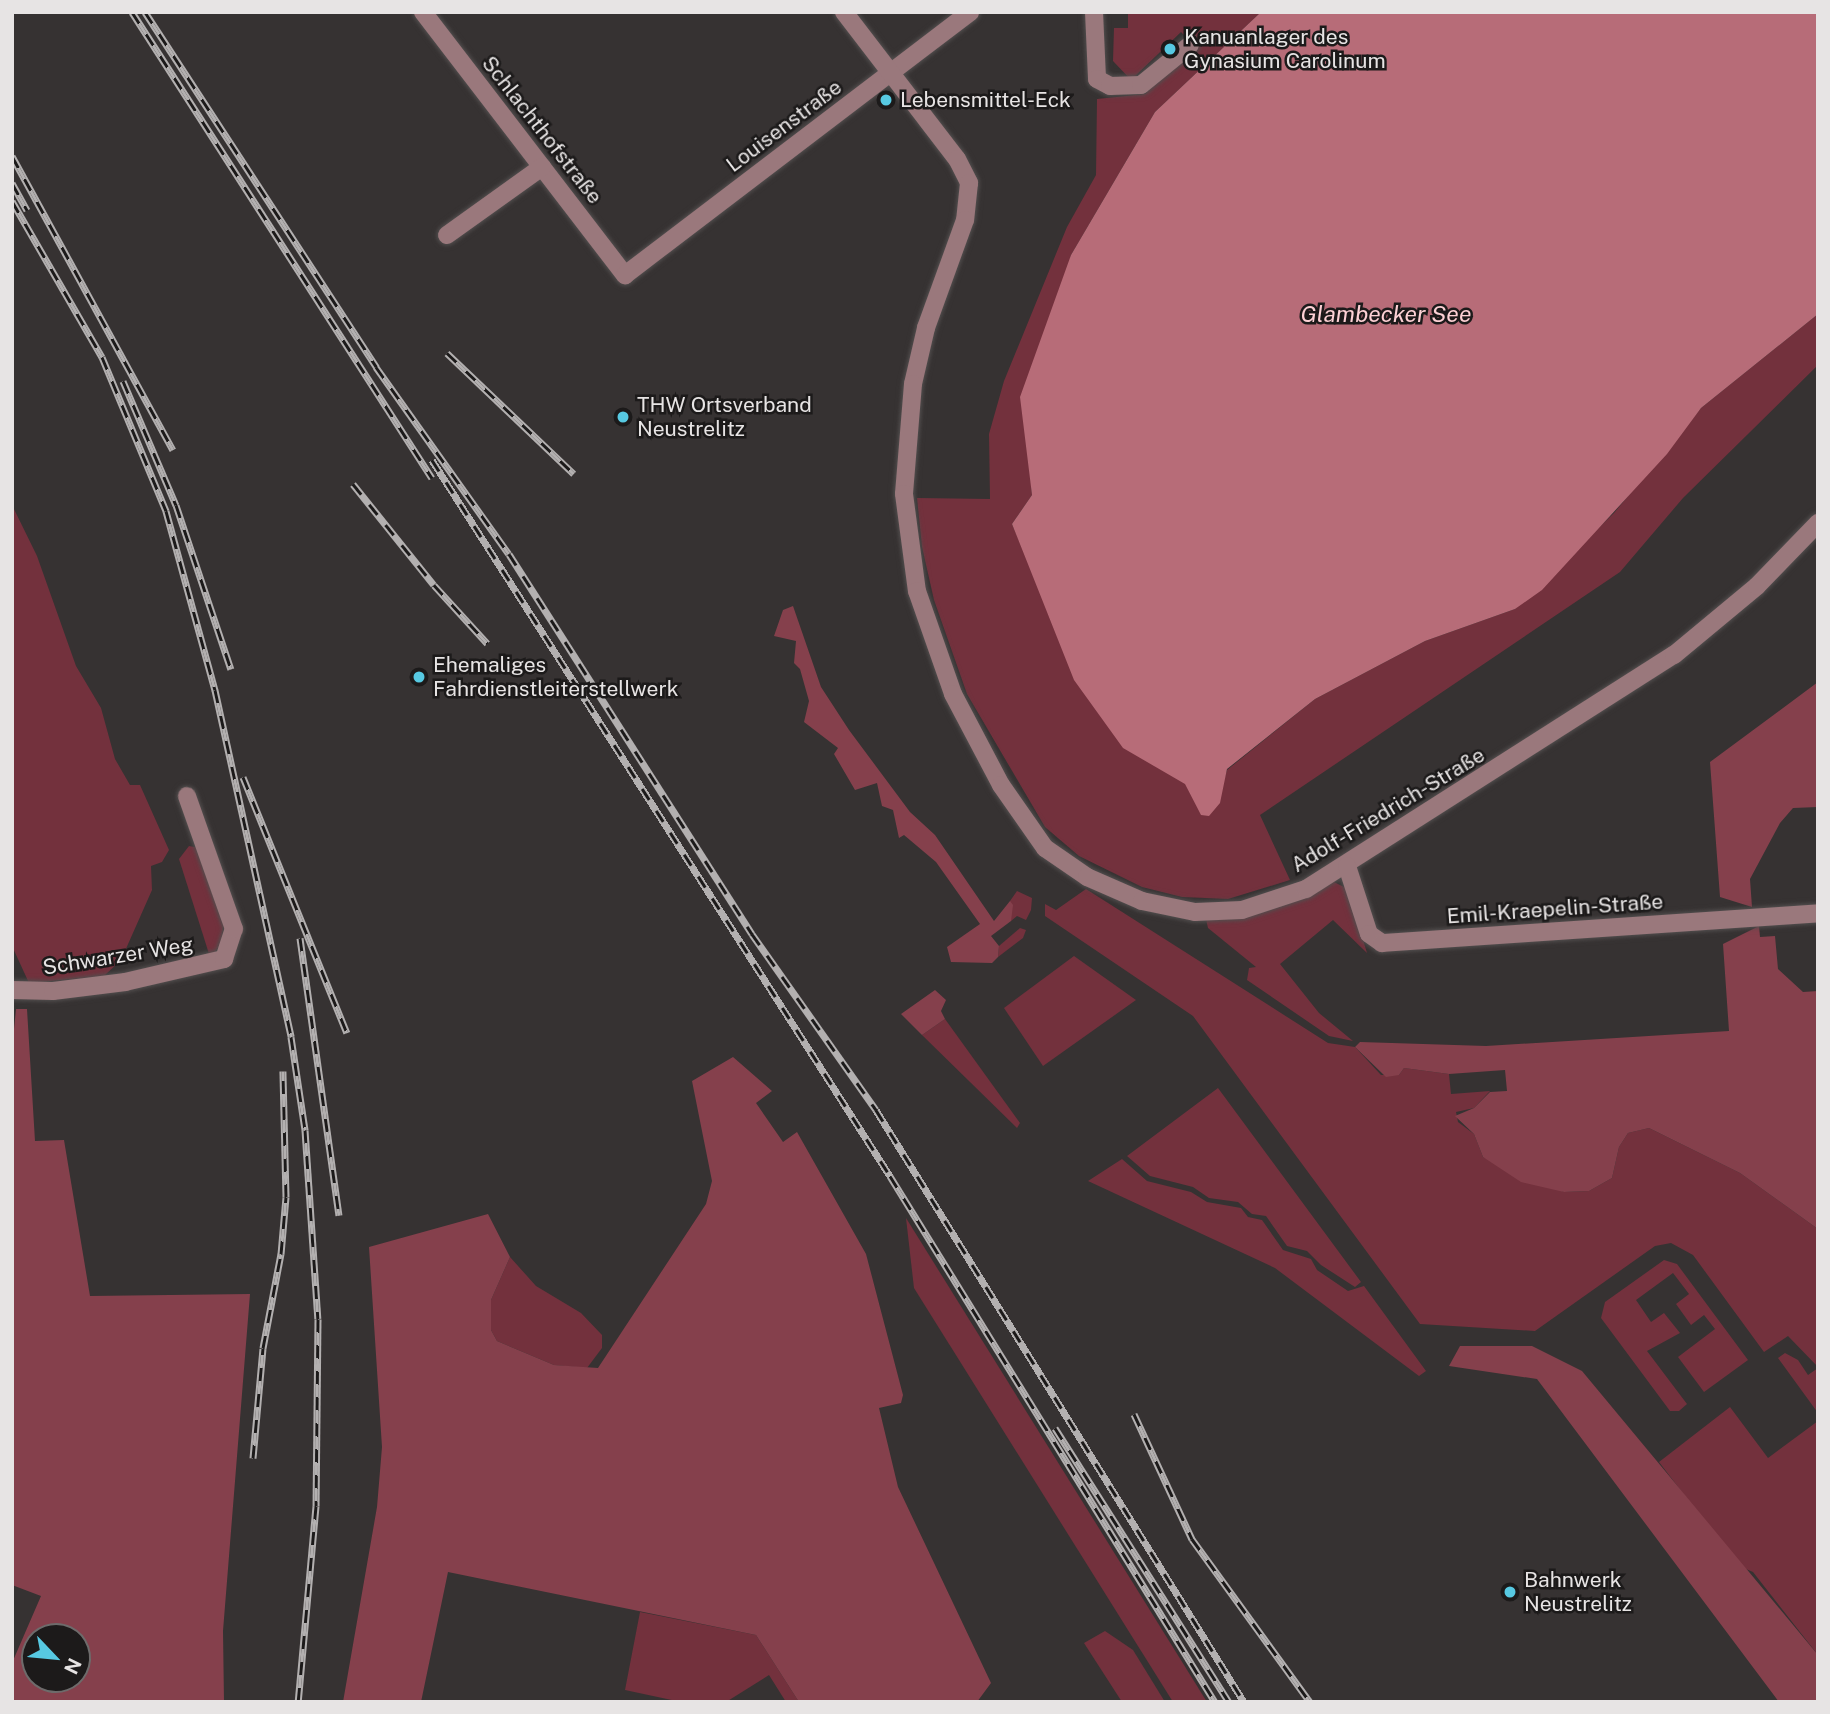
<!DOCTYPE html>
<html>
<head>
<meta charset="utf-8">
<style>
  body { margin:0 }
  #map { position:relative; width:1830px; height:1714px; overflow:hidden; background:#363232; font-family:"Public Sans",sans-serif }
  div>[style] { position:absolute }
  .green>* { inset:0; background:#73313d }
  .forest>* { inset:0; background:#85404c }
  .water>* { inset:0; background:#b76c78 }
  .roads { filter:drop-shadow(0 0 2px #524e4e) drop-shadow(0 0 2px #524e4e) }
  .minor>* { height:18px; margin:-9px; padding:0 9px; transform-origin:9px; border-radius:9px; background:#9a787c }
  .rail>* { height:7px; margin-top:-3.5px; transform-origin:0; background:repeating-linear-gradient(90deg,#1c1a1a 0 13px,#b3b0b0 0 26px); box-sizing:border-box; border-block:2px solid #b3b0b0 }
  .dots>* { width:19px; height:19px; translate:-50% -50%; box-sizing:border-box; border:4px solid #1c1a1a; border-radius:50% }
  span { translate:-50% -50%; white-space:nowrap; text-align:center; line-height:1.15; -webkit-text-stroke:5px #1c1a1a; paint-order:stroke }
  .poi-label { font-size:21px; color:#e7e4e4 }
  .left { translate:0 -50%; text-align:left }
  .street-label { font-size:21px; color:#e7e4e4 }
  .water-label { font-size:23px; color:#fdd1d5; font-style:italic }
  .frame { position:absolute; inset:0; border:14px solid #e7e4e4; pointer-events:none }
  .north { position:absolute; left:21px; top:1623px; width:70px; height:70px; box-sizing:border-box; background:#1c1a1a; border:2px solid #6d6b6b; border-radius:50%; rotate:116deg; font-size:19px; font-weight:700; line-height:28px; text-align:center; color:#e7e4e4 }
  .north::after { content:''; display:block; margin:auto; width:24px; height:32px; background:#57c9e2; clip-path:polygon(50% 0,100% 100%,50% 72%,0 100%) }
</style>
</head>
<body>
<div id="map">
  <div class="green">
    <div style="clip-path:polygon(1128px 12px,1261px 12px,1155px 112px,1071px 255px,1029px 457px,1032px 495px,1012px 524px,1047px 604px,1167px 771px,1186px 784px,1198px 808px,1220px 793px,1227px 770px,1315px 699px,1425px 641px,1515px 609px,1614px 513px,1701px 408px,1818px 314px,1818px 365px,1683px 498px,1620px 572px,1260px 815px,1290px 880px,1228px 899px,1182px 897px,1142px 887px,1079px 856px,1045px 827px,967px 694px,934px 600px,922px 547px,917px 498px,990px 499px,989px 434px,1004px 381px,1067px 227px,1096px 175px,1097px 99px,1145px 94px,1195px 46px,1181px 32px,1131px 80px,1113px 61px,1114px 28px,1128px 28px)"></div>
    <div style="clip-path:polygon(12px 505px,37px 556px,76px 666px,101px 708px,115px 759px,130px 785px,140px 785px,169px 850px,162px 862px,151px 866px,152px 890px,121px 960px,104px 976px,29px 983px,12px 946px)"></div>
    <div style="clip-path:polygon(189px 846px,200px 848px,224px 925px,220px 946px,210px 957px,179px 859px)"></div>
    <div style="clip-path:polygon(1334px 882px,1348px 889px,1367px 953px,1333px 920px,1280px 964px,1319px 1013px,1353px 1041px,1329px 1036px,1247px 980px,1249px 968px,1256px 967px,1208px 928px,1206px 919px)"></div>
    <div style="clip-path:polygon(1086px 889px,1328px 1043px,1355px 1047px,1381px 1075px,1399px 1075px,1404px 1068px,1449px 1074px,1451px 1094px,1490px 1091px,1474px 1108px,1456px 1112px,1458px 1122px,1474px 1134px,1483px 1157px,1564px 1192px,1589px 1191px,1612px 1178px,1619px 1147px,1628px 1133px,1649px 1128px,1740px 1173px,1818px 1229px,1818px 1367px,1788px 1336px,1764px 1352px,1693px 1255px,1671px 1243px,1655px 1246px,1535px 1331px,1420px 1324px,1193px 1016px,1045px 916px,1045px 904px,1056px 910px)"></div>
    <div style="clip-path:polygon(1017px 891px,1032px 898px,1031px 910px,1026px 920px,1017px 916px,1011px 921px,1010px 901px)"></div>
    <div style="clip-path:polygon(1020px 928px,1026px 930px,1023px 938px,998px 957px,999px 946px)"></div>
    <div style="clip-path:polygon(1074px 956px,1136px 1000px,1043px 1066px,1004px 1008px)"></div>
    <div style="clip-path:polygon(945px 1019px,1020px 1123px,1017px 1128px,922px 1035px)"></div>
    <div style="clip-path:polygon(1218px 1088px,1361px 1282px,1355px 1287px,1321px 1265px,1307px 1251px,1287px 1246px,1266px 1216px,1252px 1214px,1238px 1202px,1209px 1198px,1193px 1187px,1150px 1176px,1127px 1156px)"></div>
    <div style="clip-path:polygon(1122px 1159px,1147px 1181px,1191px 1192px,1207px 1202px,1241px 1208px,1248px 1217px,1262px 1220px,1283px 1250px,1311px 1259px,1317px 1270px,1348px 1291px,1364px 1286px,1426px 1371px,1419px 1376px,1275px 1268px,1088px 1181px)"></div>
    <div style="clip-path:polygon(906px 1218px,1207px 1702px,1173px 1702px,914px 1288px)"></div>
    <div style="clip-path:polygon(510px 1257px,536px 1286px,581px 1313px,602px 1335px,602px 1348px,587px 1368px,554px 1365px,497px 1341px,491px 1330px,491px 1300px)"></div>
    <div style="clip-path:polygon(1664px 1260px,1677px 1264px,1748px 1360px,1704px 1392px,1678px 1357px,1715px 1329px,1704px 1315px,1691px 1325px,1676px 1304px,1689px 1294px,1673px 1273px,1636px 1300px,1651px 1322px,1664px 1313px,1680px 1333px,1647px 1351px,1687px 1404px,1679px 1411px,1670px 1411px,1601px 1318px,1605px 1302px)"></div>
    <div style="clip-path:polygon(1785px 1353px,1798px 1360px,1808px 1375px,1818px 1368px,1818px 1413px,1778px 1358px)"></div>
    <div style="clip-path:polygon(1730px 1407px,1768px 1458px,1818px 1421px,1818px 1655px,1753px 1572px,1739px 1566px,1659px 1462px)"></div>
    <div style="clip-path:polygon(640px 1612px,756px 1635px,799px 1702px,786px 1702px,769px 1675px,726px 1702px,681px 1702px,625px 1690px)"></div>
    <div style="clip-path:polygon(1105px 1631px,1133px 1650px,1165px 1702px,1122px 1702px,1084px 1643px)"></div>
  </div>
  <div class="forest">
    <div style="clip-path:polygon(793px 606px,821px 687px,849px 730px,910px 812px,935px 835px,994px 921px,1010px 901px,1013px 905px,1011px 921px,991px 936px,999px 946px,998px 957px,992px 963px,951px 962px,947px 947px,980px 924px,936px 862px,904px 835px,899px 838px,893px 810px,882px 806px,877px 783px,855px 790px,834px 754px,838px 748px,804px 722px,809px 701px,800px 669px,794px 663px,796px 641px,774px 636px,783px 610px)"></div>
    <div style="clip-path:polygon(1818px 682px,1818px 807px,1793px 808px,1780px 823px,1750px 879px,1752px 907px,1720px 897px,1710px 762px)"></div>
    <div style="clip-path:polygon(1759px 926px,1760px 937px,1775px 936px,1778px 969px,1803px 992px,1818px 991px,1818px 1229px,1740px 1173px,1649px 1128px,1628px 1133px,1619px 1147px,1612px 1178px,1589px 1191px,1564px 1192px,1521px 1182px,1483px 1157px,1474px 1134px,1455px 1116px,1474px 1108px,1490px 1092px,1507px 1091px,1505px 1070px,1449px 1074px,1404px 1068px,1399px 1075px,1386px 1077px,1355px 1047px,1360px 1042px,1486px 1046px,1729px 1031px,1723px 944px)"></div>
    <div style="clip-path:polygon(935px 990px,946px 1000px,941px 1011px,945px 1019px,922px 1035px,901px 1014px)"></div>
    <div style="clip-path:polygon(evenodd,16px 1009px,27px 1009px,35px 1141px,64px 1140px,90px 1296px,250px 1294px,223px 1631px,224px 1702px,12px 1702px,12px 1663px,41px 1596px,12px 1585px,12px 1049px,16px 1009px,77px 1637px,77px 1679px,35px 1679px,35px 1637px,77px 1637px)"></div>
    <div style="clip-path:polygon(733px 1057px,772px 1091px,756px 1103px,783px 1142px,797px 1132px,866px 1254px,903px 1395px,901px 1403px,879px 1408px,898px 1487px,991px 1683px,977px 1702px,799px 1702px,756px 1635px,448px 1572px,421px 1702px,343px 1702px,377px 1507px,382px 1447px,369px 1247px,488px 1214px,510px 1257px,491px 1300px,491px 1330px,497px 1341px,554px 1365px,598px 1368px,706px 1204px,712px 1181px,692px 1081px)"></div>
    <div style="clip-path:polygon(1460px 1346px,1532px 1346px,1582px 1371px,1818px 1655px,1818px 1702px,1779px 1702px,1537px 1379px,1449px 1366px)"></div>
  </div>
  <div class="water">
    <div style="clip-path:polygon(1261px 12px,1818px 12px,1818px 314px,1701px 408px,1667px 454px,1542px 590px,1515px 609px,1425px 641px,1315px 699px,1227px 769px,1220px 803px,1209px 816px,1201px 815px,1185px 784px,1123px 748px,1074px 680px,1012px 524px,1032px 495px,1020px 397px,1071px 255px,1155px 112px)"></div>
  </div>
  <div class="roads">
    <div class="minor">
      <div style="left:423px;top:12px;width:332px;rotate:52.5deg"></div>
      <div style="left:625px;top:275px;width:434px;rotate:-37.3deg"></div>
      <div style="left:844px;top:12px;width:185px;rotate:52.5deg"></div>
      <div style="left:957px;top:159px;width:27px;rotate:63deg"></div>
      <div style="left:969px;top:183px;width:37px;rotate:96deg"></div>
      <div style="left:965px;top:220px;width:115px;rotate:109.9deg"></div>
      <div style="left:926px;top:328px;width:57px;rotate:103.1deg"></div>
      <div style="left:913px;top:384px;width:110px;rotate:94.7deg"></div>
      <div style="left:904px;top:494px;width:98px;rotate:82.4deg"></div>
      <div style="left:917px;top:591px;width:109px;rotate:70.7deg"></div>
      <div style="left:953px;top:694px;width:103px;rotate:62.2deg"></div>
      <div style="left:1001px;top:785px;width:77px;rotate:55.1deg"></div>
      <div style="left:1045px;top:848px;width:51px;rotate:34.6deg"></div>
      <div style="left:1087px;top:877px;width:60px;rotate:23.6deg"></div>
      <div style="left:1142px;top:901px;width:54px;rotate:11.7deg"></div>
      <div style="left:1195px;top:912px;width:47px;rotate:-2.4deg"></div>
      <div style="left:1242px;top:910px;width:67px;rotate:-18.2deg"></div>
      <div style="left:1306px;top:889px;width:436px;rotate:-32.5deg"></div>
      <div style="left:1674px;top:655px;width:108px;rotate:-39.7deg"></div>
      <div style="left:1757px;top:586px;width:88px;rotate:-45.9deg"></div>
      <div style="left:1094px;top:12px;width:67px;rotate:87.4deg"></div>
      <div style="left:1097px;top:79px;width:15px;rotate:28deg"></div>
      <div style="left:1110px;top:86px;width:31px;rotate:-2deg"></div>
      <div style="left:1141px;top:85px;width:63px;rotate:-39.2deg"></div>
      <div style="left:447px;top:235px;width:117px;rotate:-35.6deg"></div>
      <div style="left:1347px;top:866px;width:71px;rotate:72.1deg"></div>
      <div style="left:1369px;top:934px;width:16px;rotate:35deg"></div>
      <div style="left:1382px;top:943px;width:437px;rotate:-3.9deg"></div>
      <div style="left:12px;top:990px;width:41px;rotate:1.4deg"></div>
      <div style="left:53px;top:991px;width:73px;rotate:-7.1deg"></div>
      <div style="left:125px;top:982px;width:102px;rotate:-13.1deg"></div>
      <div style="left:224px;top:959px;width:32px;rotate:-72deg"></div>
      <div style="left:234px;top:929px;width:141px;rotate:-109.5deg"></div>
    </div>
  </div>
  <div class="rail">
    <div style="left:132px;top:12px;width:554px;rotate:57.23deg"></div>
    <div style="left:145px;top:12px;width:424px;rotate:56.9deg"></div>
    <div style="left:376px;top:367px;width:229px;rotate:54.6deg"></div>
    <div style="left:509px;top:554px;width:451px;rotate:57.4deg"></div>
    <div style="left:752px;top:934px;width:215px;rotate:54.8deg"></div>
    <div style="left:876px;top:1110px;width:697px;rotate:58.13deg"></div>
    <div style="left:12px;top:156px;width:335px;rotate:61.3deg"></div>
    <div style="left:12px;top:183px;width:31px;rotate:61deg"></div>
    <div style="left:12px;top:201px;width:180px;rotate:60deg"></div>
    <div style="left:102px;top:357px;width:167px;rotate:67.4deg"></div>
    <div style="left:166px;top:511px;width:186px;rotate:74.7deg"></div>
    <div style="left:215px;top:690px;width:355px;rotate:77.6deg"></div>
    <div style="left:291px;top:1037px;width:94px;rotate:81.4deg"></div>
    <div style="left:305px;top:1130px;width:189px;rotate:86.1deg"></div>
    <div style="left:318px;top:1319px;width:187px;rotate:90.6deg"></div>
    <div style="left:316px;top:1506px;width:197px;rotate:95.2deg"></div>
    <div style="left:447px;top:353px;width:175px;rotate:43.6deg"></div>
    <div style="left:123px;top:381px;width:135px;rotate:66.9deg"></div>
    <div style="left:176px;top:505px;width:173px;rotate:71.5deg"></div>
    <div style="left:432px;top:460px;width:850px;rotate:57.39deg"></div>
    <div style="left:890px;top:1176px;width:618px;rotate:58.29deg"></div>
    <div style="left:353px;top:484px;width:129px;rotate:51.3deg"></div>
    <div style="left:434px;top:585px;width:79px;rotate:47.6deg"></div>
    <div style="left:243px;top:777px;width:276px;rotate:67.9deg"></div>
    <div style="left:300px;top:938px;width:280px;rotate:82deg"></div>
    <div style="left:1134px;top:1414px;width:138px;rotate:65.1deg"></div>
    <div style="left:1192px;top:1539px;width:201px;rotate:54.1deg"></div>
    <div style="left:1055px;top:1428px;width:325px;rotate:57.6deg"></div>
    <div style="left:253px;top:1458px;width:110px;rotate:-84.8deg"></div>
    <div style="left:263px;top:1348px;width:96px;rotate:-79.2deg"></div>
    <div style="left:281px;top:1254px;width:57px;rotate:-85deg"></div>
    <div style="left:286px;top:1197px;width:126px;rotate:-91.4deg"></div>
  </div>
  <div class="dots">
    <div style="left:1170px;top:49px;background:#57c9e2"></div>
    <div style="left:886px;top:100px;background:#57c9e2"></div>
    <div style="left:623px;top:417px;background:#57c9e2"></div>
    <div style="left:419px;top:677px;background:#57c9e2"></div>
    <div style="left:1510px;top:1592px;background:#57c9e2"></div>
  </div>
  <div class="poi-label">
    <span class="left" style="left:1184px;top:49px">Kanuanlager des<br>Gynasium Carolinum</span>
    <span class="left" style="left:900px;top:100px">Lebensmittel-Eck</span>
    <span class="left" style="left:637px;top:417px">THW Ortsverband<br>Neustrelitz</span>
    <span class="left" style="left:433px;top:677px">Ehemaliges<br>Fahrdienstleiterstellwerk</span>
    <span class="left" style="left:1524px;top:1592px">Bahnwerk<br>Neustrelitz</span>
  </div>
  <div class="street-label">
    <span style="left:784px;top:126px;rotate:-37deg">Louisenstraße</span>
    <span style="left:542px;top:130px;rotate:52deg">Schlachthofstraße</span>
    <span style="left:1388px;top:810px;rotate:-31deg">Adolf-Friedrich-Straße</span>
    <span style="left:1555px;top:909px;rotate:-4deg">Emil-Kraepelin-Straße</span>
    <span style="left:118px;top:956px;rotate:-9deg">Schwarzer Weg</span>
  </div>
  <div class="water-label">
    <span style="left:1386px;top:314px">Glambecker See</span>
  </div>
  <div class="frame"></div>
  <div class="north">N</div>
</div>
</body>
</html>
